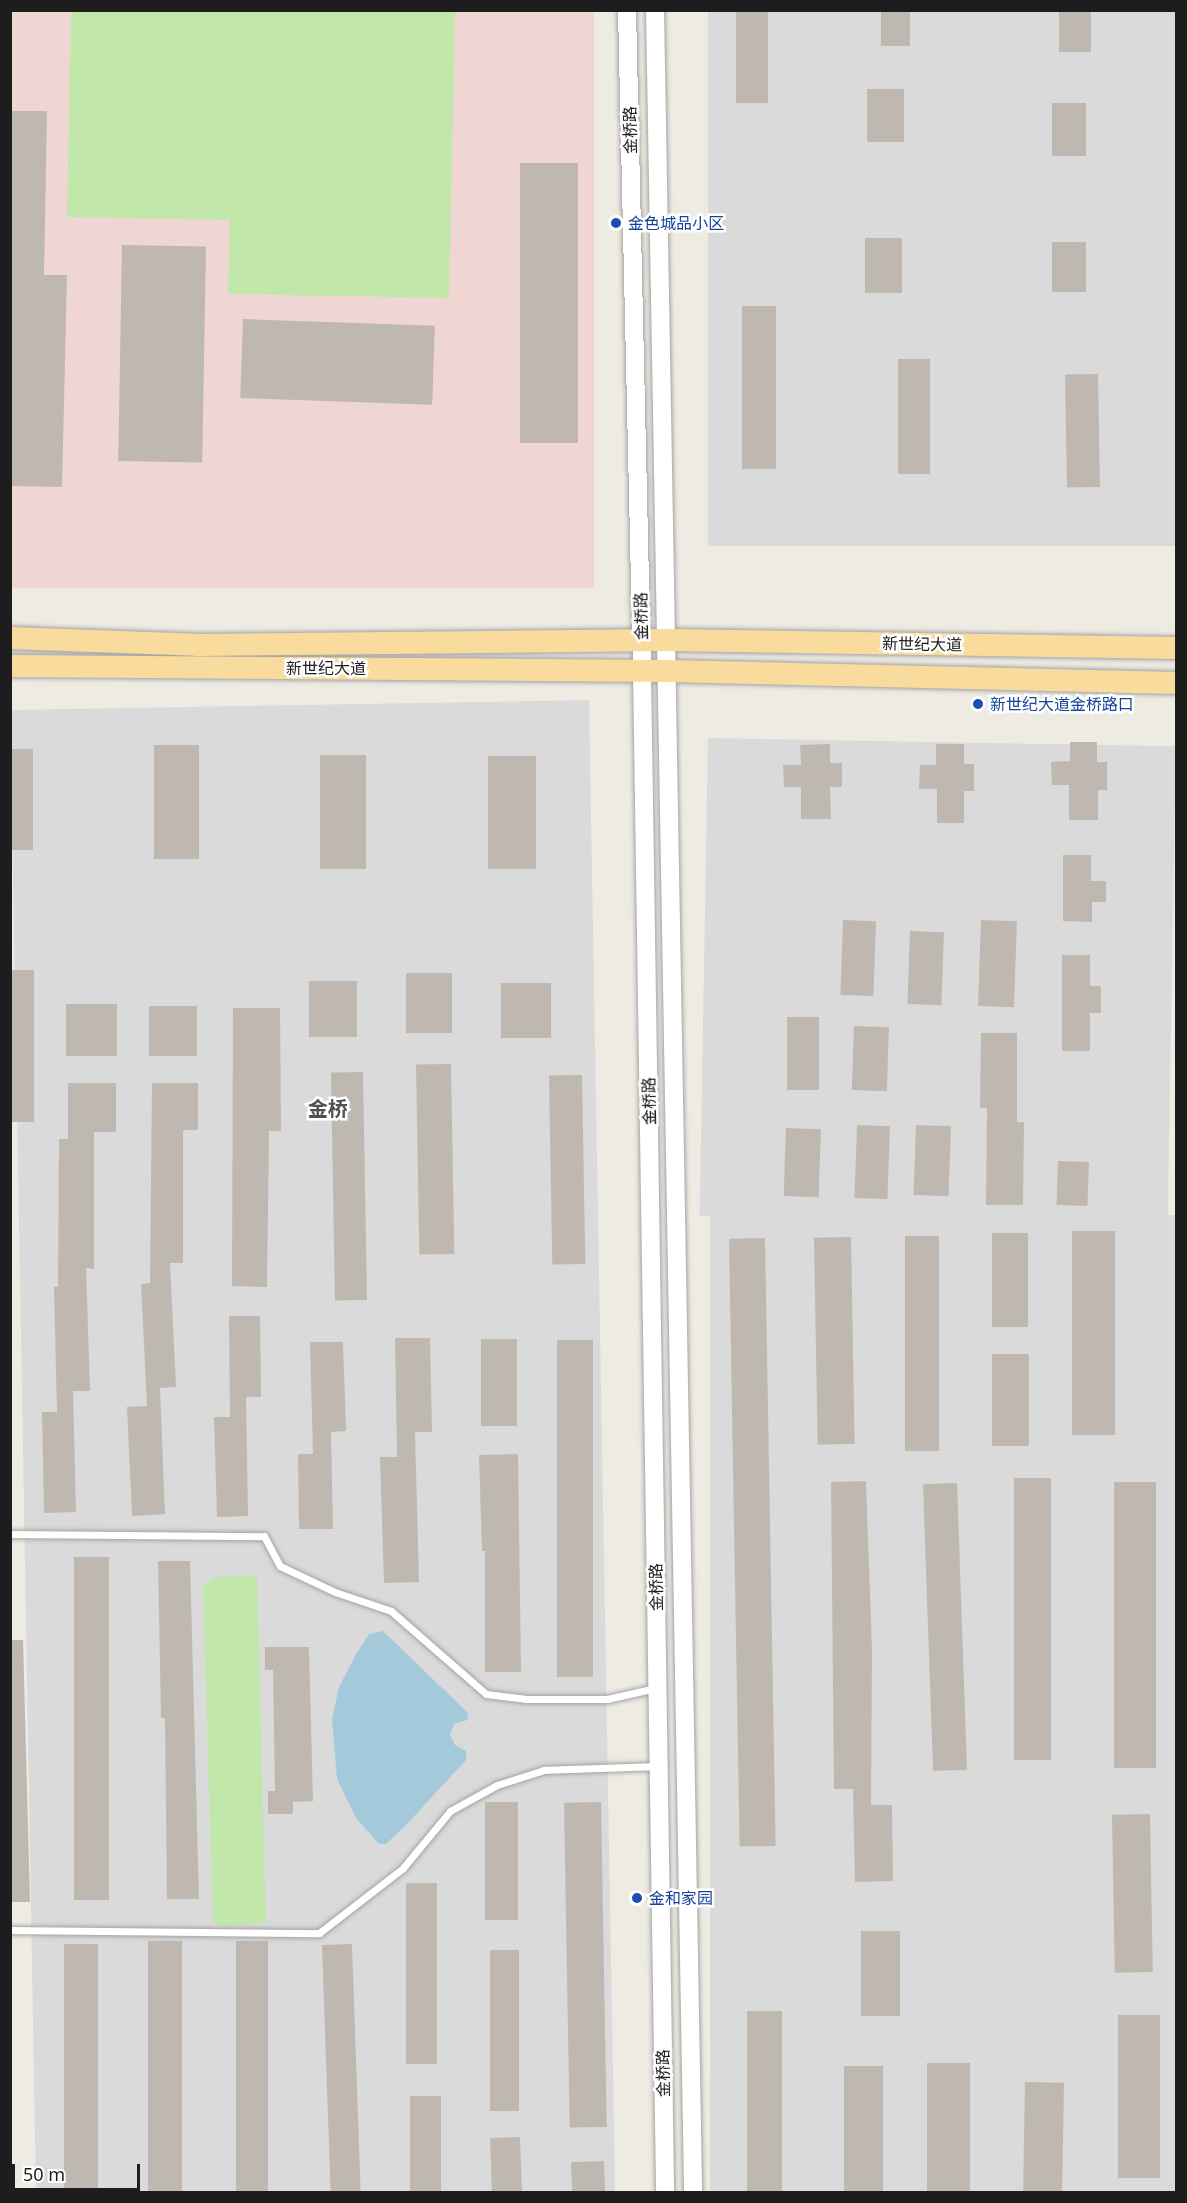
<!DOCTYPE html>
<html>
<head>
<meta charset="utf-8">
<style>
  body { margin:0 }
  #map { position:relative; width:1187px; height:2203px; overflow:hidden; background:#eeebe3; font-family:"Noto Sans","Noto Sans SC",sans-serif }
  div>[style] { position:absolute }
  .residential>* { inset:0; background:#dbdada; transform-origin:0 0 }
  .commercial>* { inset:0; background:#efd6d2; transform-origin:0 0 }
  .grass>* { inset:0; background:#c2e7aa }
  .water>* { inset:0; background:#a4c9db }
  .building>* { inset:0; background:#beb8b0; transform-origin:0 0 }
  .roads { filter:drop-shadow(0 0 2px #a4a4a4) drop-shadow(0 0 2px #a4a4a4) }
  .service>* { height:7px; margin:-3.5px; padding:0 3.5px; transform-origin:3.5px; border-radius:3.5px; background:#fff }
  .tertiary>* { height:18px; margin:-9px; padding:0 9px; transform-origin:9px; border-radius:9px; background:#fff }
  .primary>* { height:22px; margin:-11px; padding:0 11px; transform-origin:11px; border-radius:11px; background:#f9db9d }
  .dots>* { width:16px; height:16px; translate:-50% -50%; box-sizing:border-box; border:3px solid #fff; border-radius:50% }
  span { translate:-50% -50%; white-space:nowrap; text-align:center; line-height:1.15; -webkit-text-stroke:5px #fff; paint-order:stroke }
  .street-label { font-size:16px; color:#1d1d1d }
  .transit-label { font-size:16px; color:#164399 }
  .left { translate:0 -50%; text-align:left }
  .quarter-label { font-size:20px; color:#505050; font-weight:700 }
  .frame { position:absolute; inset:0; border:12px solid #1d1d1d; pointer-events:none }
  .scale { position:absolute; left:12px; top:2164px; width:128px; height:27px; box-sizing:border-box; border:3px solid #1d1d1d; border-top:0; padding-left:8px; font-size:18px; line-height:21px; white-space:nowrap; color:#1d1d1d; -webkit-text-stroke:4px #fff; paint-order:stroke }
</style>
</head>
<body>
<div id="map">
  <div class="residential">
    <div style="left:708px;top:11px;width:468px;height:535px"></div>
    <div style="left:589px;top:700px;width:1492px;height:579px;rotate:89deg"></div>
    <div style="left:708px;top:738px;width:468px;height:478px;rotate:1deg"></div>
    <div style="left:1176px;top:1215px;width:977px;height:466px;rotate:90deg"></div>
  </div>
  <div class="commercial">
    <div style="left:11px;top:11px;width:583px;height:577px"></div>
  </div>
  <div class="grass">
    <div style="clip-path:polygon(71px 11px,455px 11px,449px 298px,228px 294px,230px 220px,67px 217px)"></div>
    <div style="clip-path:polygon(257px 1575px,266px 1922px,226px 1927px,213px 1923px,203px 1586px,215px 1577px)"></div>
  </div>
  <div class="water">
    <div style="clip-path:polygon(383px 1631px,468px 1713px,467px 1720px,454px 1724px,450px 1735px,455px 1745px,466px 1751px,466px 1760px,407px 1824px,386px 1844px,379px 1844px,356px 1818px,337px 1779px,332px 1719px,339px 1687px,355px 1656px,369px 1634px)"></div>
  </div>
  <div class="building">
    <div style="left:736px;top:10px;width:32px;height:93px"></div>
    <div style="left:881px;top:10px;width:29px;height:36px"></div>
    <div style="left:1059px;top:10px;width:32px;height:42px"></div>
    <div style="left:867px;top:89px;width:37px;height:53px"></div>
    <div style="left:1052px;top:103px;width:34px;height:53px"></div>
    <div style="clip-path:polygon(10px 111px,47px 111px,44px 275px,67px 275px,62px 487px,10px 486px)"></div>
    <div style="left:520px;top:163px;width:58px;height:280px"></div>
    <div style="left:865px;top:238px;width:37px;height:55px"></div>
    <div style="left:1052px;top:242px;width:34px;height:50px"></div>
    <div style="left:122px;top:245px;width:84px;height:216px;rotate:1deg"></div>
    <div style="left:742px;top:306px;width:34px;height:163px"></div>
    <div style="left:243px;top:319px;width:192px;height:79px;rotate:2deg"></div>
    <div style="left:898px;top:359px;width:32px;height:115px"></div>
    <div style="left:1098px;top:374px;width:113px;height:33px;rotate:89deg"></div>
    <div style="clip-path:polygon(1070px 742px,1097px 742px,1097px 762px,1107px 762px,1107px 790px,1098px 790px,1098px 820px,1069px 820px,1069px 785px,1052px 785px,1051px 762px,1070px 761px)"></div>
    <div style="clip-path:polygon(830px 744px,830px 763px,842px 763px,842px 787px,830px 787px,831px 819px,801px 819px,801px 787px,784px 787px,783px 765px,801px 765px,800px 745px)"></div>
    <div style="clip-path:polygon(936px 744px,964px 744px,964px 764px,974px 764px,974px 791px,964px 791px,964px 823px,937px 823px,937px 789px,919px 789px,920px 765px,936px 765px)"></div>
    <div style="left:154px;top:745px;width:45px;height:114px"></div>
    <div style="left:10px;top:749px;width:23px;height:101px"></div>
    <div style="left:320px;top:755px;width:46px;height:114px"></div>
    <div style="left:488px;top:756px;width:48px;height:113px"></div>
    <div style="clip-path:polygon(1063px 855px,1091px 855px,1091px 881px,1106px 881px,1106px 902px,1092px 902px,1092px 922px,1063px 921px)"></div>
    <div style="left:843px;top:920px;width:33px;height:75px;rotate:2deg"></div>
    <div style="left:981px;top:920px;width:36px;height:86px;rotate:2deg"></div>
    <div style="left:910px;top:931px;width:34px;height:73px;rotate:2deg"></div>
    <div style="clip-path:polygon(1062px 955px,1090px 955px,1090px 986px,1101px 986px,1101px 1013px,1090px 1013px,1090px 1051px,1062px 1051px)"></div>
    <div style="left:10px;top:970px;width:24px;height:152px"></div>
    <div style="left:406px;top:973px;width:46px;height:60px"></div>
    <div style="left:309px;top:981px;width:48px;height:56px"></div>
    <div style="left:501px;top:983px;width:50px;height:55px"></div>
    <div style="left:66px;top:1004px;width:51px;height:52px"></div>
    <div style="left:149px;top:1006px;width:48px;height:50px"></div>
    <div style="clip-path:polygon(233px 1008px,280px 1008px,281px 1131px,269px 1131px,267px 1287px,232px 1286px)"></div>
    <div style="left:787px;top:1017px;width:32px;height:73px"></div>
    <div style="left:854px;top:1026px;width:35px;height:64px;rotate:2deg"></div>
    <div style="clip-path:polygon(981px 1033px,1017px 1033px,1017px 1122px,1024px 1122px,1023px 1205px,986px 1205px,987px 1108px,980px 1108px)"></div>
    <div style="left:451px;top:1064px;width:190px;height:35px;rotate:89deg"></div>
    <div style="left:363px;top:1072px;width:228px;height:32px;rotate:89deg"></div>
    <div style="left:582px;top:1075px;width:189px;height:33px;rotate:89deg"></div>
    <div style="clip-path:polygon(68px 1083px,116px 1083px,116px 1132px,94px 1132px,94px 1269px,86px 1268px,90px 1391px,73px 1391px,76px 1512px,44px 1513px,42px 1412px,57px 1412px,54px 1287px,58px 1287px,59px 1139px,68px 1139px)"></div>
    <div style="clip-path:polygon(152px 1083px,198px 1083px,198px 1130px,183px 1130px,183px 1263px,170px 1263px,176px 1387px,160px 1388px,165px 1514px,132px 1516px,127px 1407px,147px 1406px,141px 1284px,150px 1283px)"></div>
    <div style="left:857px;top:1125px;width:33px;height:73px;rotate:2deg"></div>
    <div style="left:916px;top:1125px;width:35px;height:70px;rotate:2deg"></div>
    <div style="left:786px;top:1128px;width:35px;height:68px;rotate:2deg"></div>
    <div style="left:1058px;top:1161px;width:31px;height:44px;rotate:2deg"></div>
    <div style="left:1072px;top:1231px;width:43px;height:204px"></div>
    <div style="left:992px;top:1233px;width:36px;height:94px"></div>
    <div style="left:905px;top:1236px;width:34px;height:215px"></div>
    <div style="left:851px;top:1237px;width:207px;height:37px;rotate:89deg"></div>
    <div style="left:765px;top:1238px;width:608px;height:36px;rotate:89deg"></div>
    <div style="clip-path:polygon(229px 1316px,260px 1316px,261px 1397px,246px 1397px,248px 1516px,217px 1517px,214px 1417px,230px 1417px)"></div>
    <div style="clip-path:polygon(395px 1338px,430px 1338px,432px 1432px,415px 1432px,419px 1582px,384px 1583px,380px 1457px,397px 1457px)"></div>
    <div style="left:481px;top:1339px;width:36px;height:87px"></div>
    <div style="left:557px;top:1340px;width:36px;height:337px"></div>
    <div style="clip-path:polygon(310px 1342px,343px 1342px,346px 1431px,331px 1432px,333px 1529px,299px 1529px,298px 1454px,313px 1454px)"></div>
    <div style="left:992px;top:1354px;width:37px;height:92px"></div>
    <div style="clip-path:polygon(518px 1454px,521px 1672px,485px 1672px,485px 1551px,482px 1551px,479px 1455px)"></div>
    <div style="left:1014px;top:1478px;width:37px;height:282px"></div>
    <div style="clip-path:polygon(866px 1481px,872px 1649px,871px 1805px,892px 1805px,893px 1881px,855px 1882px,853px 1789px,834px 1789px,831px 1482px)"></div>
    <div style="left:1114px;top:1482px;width:42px;height:286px"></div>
    <div style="left:957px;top:1483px;width:287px;height:34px;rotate:88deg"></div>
    <div style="left:74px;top:1557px;width:35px;height:343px"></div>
    <div style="clip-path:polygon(158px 1561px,190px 1561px,199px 1899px,167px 1899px,165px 1718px,161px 1718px)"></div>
    <div style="clip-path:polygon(10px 1640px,23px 1640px,30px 1902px,10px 1902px)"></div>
    <div style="clip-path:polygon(265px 1647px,309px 1647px,313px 1801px,293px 1802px,293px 1814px,268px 1814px,268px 1791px,275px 1791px,273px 1670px,265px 1670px)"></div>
    <div style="left:518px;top:1802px;width:118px;height:33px;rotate:90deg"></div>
    <div style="left:601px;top:1802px;width:325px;height:37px;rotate:89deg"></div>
    <div style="left:1150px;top:1814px;width:158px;height:38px;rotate:89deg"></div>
    <div style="left:437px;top:1883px;width:181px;height:31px;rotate:90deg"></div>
    <div style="left:861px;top:1931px;width:39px;height:85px"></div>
    <div style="left:148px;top:1941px;width:34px;height:252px"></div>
    <div style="left:236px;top:1941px;width:32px;height:252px"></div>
    <div style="left:64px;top:1944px;width:34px;height:249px"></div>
    <div style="left:352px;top:1944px;width:249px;height:30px;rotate:88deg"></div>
    <div style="left:490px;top:1950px;width:29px;height:161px"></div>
    <div style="left:747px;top:2011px;width:35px;height:182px"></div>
    <div style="left:1118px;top:2015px;width:42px;height:163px"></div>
    <div style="left:927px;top:2063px;width:43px;height:130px"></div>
    <div style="left:844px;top:2066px;width:39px;height:127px"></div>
    <div style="left:1025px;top:2082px;width:39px;height:111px;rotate:1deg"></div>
    <div style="left:410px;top:2096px;width:31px;height:97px"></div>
    <div style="left:520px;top:2137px;width:56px;height:30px;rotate:88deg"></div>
    <div style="left:604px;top:2161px;width:32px;height:33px;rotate:88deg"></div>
  </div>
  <div class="roads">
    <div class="service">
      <div style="left:10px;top:1534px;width:254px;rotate:0.5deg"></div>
      <div style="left:264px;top:1536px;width:34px;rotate:62deg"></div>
      <div style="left:280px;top:1566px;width:61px;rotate:25.3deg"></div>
      <div style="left:335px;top:1592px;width:59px;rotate:18.7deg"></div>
      <div style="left:391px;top:1611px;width:126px;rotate:41.1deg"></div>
      <div style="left:486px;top:1694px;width:39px;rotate:7deg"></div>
      <div style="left:525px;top:1699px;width:82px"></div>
      <div style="left:607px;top:1699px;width:50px;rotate:-12.7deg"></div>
      <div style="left:10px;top:1930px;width:309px;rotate:0.6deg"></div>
      <div style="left:319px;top:1933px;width:106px;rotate:-37.7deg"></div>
      <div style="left:403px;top:1868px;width:74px;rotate:-50.5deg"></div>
      <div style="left:450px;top:1811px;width:54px;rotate:-29deg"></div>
      <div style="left:497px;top:1785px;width:49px;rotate:-17.7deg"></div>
      <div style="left:544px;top:1770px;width:112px;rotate:-2deg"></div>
    </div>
    <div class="tertiary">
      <div style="left:627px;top:10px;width:661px;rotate:88.7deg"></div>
      <div style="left:642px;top:671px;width:1521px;rotate:89.13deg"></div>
      <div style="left:655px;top:10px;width:2182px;rotate:89deg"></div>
    </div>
    <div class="primary">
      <div style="left:10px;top:638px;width:187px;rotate:2.1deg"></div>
      <div style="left:197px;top:645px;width:470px;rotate:-0.6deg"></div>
      <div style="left:667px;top:640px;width:509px;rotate:0.9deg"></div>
      <div style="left:10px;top:666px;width:658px;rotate:0.44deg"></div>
      <div style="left:668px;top:671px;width:508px;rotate:1.35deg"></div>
    </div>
  </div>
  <div class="dots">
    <div style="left:616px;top:223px;background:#1a4fb4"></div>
    <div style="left:978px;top:704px;background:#1a4fb4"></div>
    <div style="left:637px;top:1898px;background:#1a4fb4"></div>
  </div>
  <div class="street-label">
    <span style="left:630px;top:130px;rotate:-91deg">金桥路</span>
    <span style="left:641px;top:616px;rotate:-91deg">金桥路</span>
    <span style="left:922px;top:644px;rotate:1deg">新世纪大道</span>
    <span style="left:326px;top:668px">新世纪大道</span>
    <span style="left:649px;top:1101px;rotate:-91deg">金桥路</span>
    <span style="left:656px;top:1587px;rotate:-91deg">金桥路</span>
    <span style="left:663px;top:2073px;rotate:-91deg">金桥路</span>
  </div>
  <div class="transit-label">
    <span class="left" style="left:628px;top:223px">金色城品小区</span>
    <span class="left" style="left:990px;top:704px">新世纪大道金桥路口</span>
    <span class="left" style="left:649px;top:1898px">金和家园</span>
  </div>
  <div class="quarter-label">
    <span style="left:328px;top:1108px">金桥</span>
  </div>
  <div class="frame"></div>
  <div class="scale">50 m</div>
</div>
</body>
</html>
